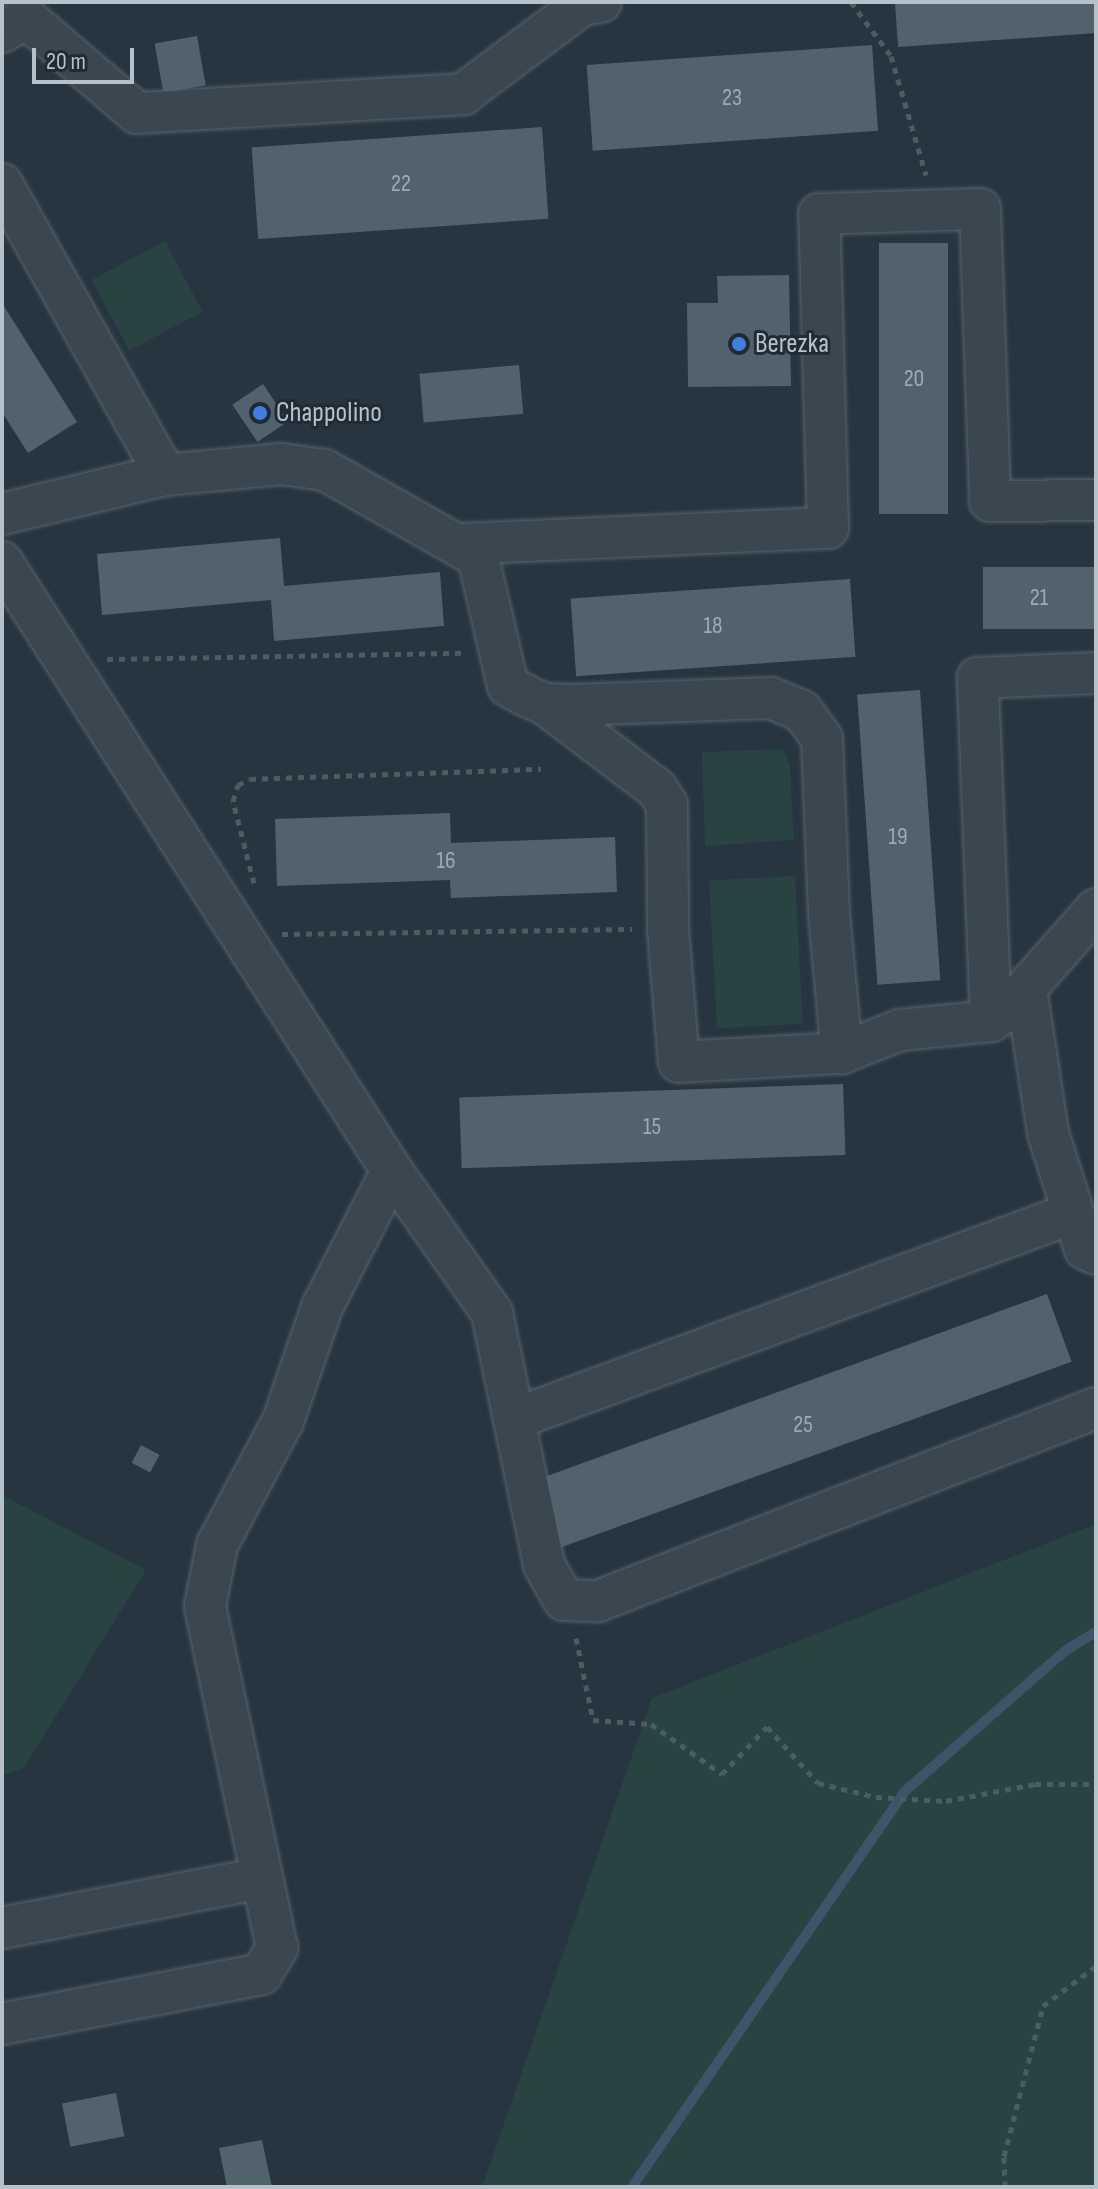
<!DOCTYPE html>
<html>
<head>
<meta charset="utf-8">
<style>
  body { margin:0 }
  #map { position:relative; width:1098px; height:2189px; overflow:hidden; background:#263540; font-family:"Sofia Sans Condensed",sans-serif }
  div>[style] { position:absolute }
  .green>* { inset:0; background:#294342; transform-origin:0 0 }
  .stream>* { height:10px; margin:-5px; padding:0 5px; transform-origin:5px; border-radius:5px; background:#3c5568 }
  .building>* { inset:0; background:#51626d; transform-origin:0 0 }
  .path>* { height:5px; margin-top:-2.5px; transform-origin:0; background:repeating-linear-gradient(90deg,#485f5f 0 6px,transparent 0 12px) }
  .roads { filter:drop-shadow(0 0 2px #58646d) drop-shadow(0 0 2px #58646d) }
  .minor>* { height:40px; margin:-20px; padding:0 20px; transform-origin:20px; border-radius:20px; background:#3a4650 }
  .dots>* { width:22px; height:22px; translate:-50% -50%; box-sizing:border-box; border:4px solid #1f2b35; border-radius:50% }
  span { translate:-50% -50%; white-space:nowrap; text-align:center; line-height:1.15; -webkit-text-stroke:6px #1f2b35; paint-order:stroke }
  .number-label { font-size:24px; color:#9ea9b3 }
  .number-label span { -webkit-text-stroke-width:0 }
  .poi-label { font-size:28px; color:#b7c1ca }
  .left { translate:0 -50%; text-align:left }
  .frame { position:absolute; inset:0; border:4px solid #b7c1ca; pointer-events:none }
  .scale { position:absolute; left:32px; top:48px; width:102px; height:36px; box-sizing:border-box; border:4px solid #b7c1ca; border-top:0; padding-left:10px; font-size:24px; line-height:28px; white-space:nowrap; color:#b7c1ca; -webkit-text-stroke:6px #1f2b35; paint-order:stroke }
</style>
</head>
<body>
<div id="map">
  <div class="green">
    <div style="left:165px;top:241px;width:80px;height:83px;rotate:62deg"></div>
    <div style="clip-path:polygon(783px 749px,790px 766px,794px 840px,705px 846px,702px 752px)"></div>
    <div style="left:795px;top:876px;width:148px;height:86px;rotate:87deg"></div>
    <div style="clip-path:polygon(2px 1495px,146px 1570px,24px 1768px,2px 1776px)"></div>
    <div style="clip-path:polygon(1096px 1524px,1096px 2187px,482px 2187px,652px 1698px)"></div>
  </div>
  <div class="stream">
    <div style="left:632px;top:2187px;width:480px;rotate:-55.4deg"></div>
    <div style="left:904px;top:1792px;width:214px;rotate:-41.2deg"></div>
    <div style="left:1065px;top:1651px;width:36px;rotate:-32deg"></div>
  </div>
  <div class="building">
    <div style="clip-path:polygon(895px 2px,1096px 2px,1096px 33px,898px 47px)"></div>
    <div style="left:197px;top:36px;width:50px;height:43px;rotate:80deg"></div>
    <div style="left:872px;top:45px;width:86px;height:286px;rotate:86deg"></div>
    <div style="left:542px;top:127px;width:92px;height:291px;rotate:86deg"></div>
    <div style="left:879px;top:243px;width:69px;height:271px"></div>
    <div style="clip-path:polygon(789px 275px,791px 386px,688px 387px,687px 303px,718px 303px,717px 276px)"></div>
    <div style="clip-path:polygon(2px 303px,77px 422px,28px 453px,2px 412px)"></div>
    <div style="left:519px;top:365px;width:49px;height:100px;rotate:85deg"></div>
    <div style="left:263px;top:384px;width:45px;height:37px;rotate:56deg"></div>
    <div style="clip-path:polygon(280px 538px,284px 586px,440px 572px,444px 626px,274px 641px,271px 600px,102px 615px,97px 554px)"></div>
    <div style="left:983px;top:567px;width:113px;height:62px"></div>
    <div style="left:850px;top:579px;width:78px;height:280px;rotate:86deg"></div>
    <div style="left:920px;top:690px;width:291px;height:63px;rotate:86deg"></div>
    <div style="clip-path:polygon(450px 813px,451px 843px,615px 837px,617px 892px,451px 898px,450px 880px,277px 886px,275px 819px)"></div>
    <div style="left:843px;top:1084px;width:71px;height:384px;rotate:88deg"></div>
    <div style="left:1047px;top:1294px;width:72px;height:548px;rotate:70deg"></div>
    <div style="left:141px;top:1445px;width:21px;height:20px;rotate:28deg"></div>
    <div style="left:116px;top:2093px;width:44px;height:55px;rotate:79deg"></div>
    <div style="clip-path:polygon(262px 2140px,272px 2187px,227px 2187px,219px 2148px)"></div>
  </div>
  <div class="path">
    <div style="left:851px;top:2px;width:67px;rotate:53.5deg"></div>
    <div style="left:891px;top:56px;width:124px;rotate:73.6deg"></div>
    <div style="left:107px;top:659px;width:358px;rotate:-1deg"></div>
    <div style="left:254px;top:883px;width:85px;rotate:-104.4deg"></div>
    <div style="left:233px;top:801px;width:17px;rotate:-73deg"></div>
    <div style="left:238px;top:785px;width:13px;rotate:-27deg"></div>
    <div style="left:250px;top:779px;width:291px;rotate:-2deg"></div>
    <div style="left:282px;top:934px;width:350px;rotate:-0.8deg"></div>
    <div style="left:576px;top:1638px;width:84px;rotate:78.3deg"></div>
    <div style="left:593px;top:1720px;width:58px;rotate:3.9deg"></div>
    <div style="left:651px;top:1724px;width:87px;rotate:35.2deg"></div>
    <div style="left:722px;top:1774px;width:65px;rotate:-46.2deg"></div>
    <div style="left:767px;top:1727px;width:76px;rotate:47.7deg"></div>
    <div style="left:818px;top:1783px;width:60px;rotate:13.6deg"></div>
    <div style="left:876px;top:1797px;width:70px;rotate:3.3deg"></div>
    <div style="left:946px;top:1801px;width:91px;rotate:-10.8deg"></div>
    <div style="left:1035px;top:1784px;width:61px"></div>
    <div style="left:1005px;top:2187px;width:31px;rotate:-92deg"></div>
    <div style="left:1004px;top:2156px;width:155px;rotate:-75.4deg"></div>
    <div style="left:1043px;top:2006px;width:66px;rotate:-37deg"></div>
  </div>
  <div class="roads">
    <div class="minor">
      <div style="left:2px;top:32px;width:28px;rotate:-30deg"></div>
      <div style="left:26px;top:18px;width:146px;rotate:40.6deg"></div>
      <div style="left:137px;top:113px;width:327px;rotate:-3.3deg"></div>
      <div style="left:463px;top:94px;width:149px;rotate:-36.8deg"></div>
      <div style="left:582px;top:5px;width:19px;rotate:-9deg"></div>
      <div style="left:2px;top:184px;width:334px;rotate:60.7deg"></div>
      <div style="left:2px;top:514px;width:168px;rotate:-13.5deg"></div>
      <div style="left:165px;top:475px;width:117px;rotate:-5.4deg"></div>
      <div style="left:281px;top:464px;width:44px;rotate:7.8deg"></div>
      <div style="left:325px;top:470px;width:176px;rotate:29.6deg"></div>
      <div style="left:478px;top:557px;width:132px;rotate:76.9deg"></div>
      <div style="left:508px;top:686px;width:24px;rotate:28deg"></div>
      <div style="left:529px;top:697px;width:17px;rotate:24deg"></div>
      <div style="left:545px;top:704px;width:27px;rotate:2deg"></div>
      <div style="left:572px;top:705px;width:199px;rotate:-2deg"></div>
      <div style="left:771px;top:698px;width:34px;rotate:23deg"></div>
      <div style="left:802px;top:711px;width:34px;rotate:54deg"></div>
      <div style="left:822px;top:739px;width:175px;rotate:87.7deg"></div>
      <div style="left:829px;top:914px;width:140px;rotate:84.7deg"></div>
      <div style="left:459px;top:544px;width:369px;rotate:-2.5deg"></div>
      <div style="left:828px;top:528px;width:314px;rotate:-91.6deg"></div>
      <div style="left:819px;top:214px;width:161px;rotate:-1.8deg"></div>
      <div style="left:980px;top:209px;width:292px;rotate:88deg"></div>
      <div style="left:990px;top:501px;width:106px;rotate:-0.5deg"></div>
      <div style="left:2px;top:562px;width:723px;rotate:57.36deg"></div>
      <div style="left:392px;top:1171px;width:174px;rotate:54.8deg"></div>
      <div style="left:492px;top:1313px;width:257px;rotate:78.3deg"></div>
      <div style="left:544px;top:1565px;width:40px;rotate:60.3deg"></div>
      <div style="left:564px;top:1600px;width:34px;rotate:2deg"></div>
      <div style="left:598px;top:1601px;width:534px;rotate:-21.18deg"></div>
      <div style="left:545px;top:704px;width:141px;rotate:37.2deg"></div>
      <div style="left:657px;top:789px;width:19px;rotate:58deg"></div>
      <div style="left:667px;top:805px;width:124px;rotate:89.5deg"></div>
      <div style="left:668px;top:929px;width:133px;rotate:85.3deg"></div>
      <div style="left:679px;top:1062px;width:163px;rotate:-3.2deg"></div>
      <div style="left:842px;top:1053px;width:62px;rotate:-21.6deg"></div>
      <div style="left:900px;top:1030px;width:91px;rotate:-5.6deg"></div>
      <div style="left:991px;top:1021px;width:17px;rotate:-33deg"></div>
      <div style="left:1005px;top:1012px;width:137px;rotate:-48.5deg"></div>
      <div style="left:1026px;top:989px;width:146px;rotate:81.3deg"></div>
      <div style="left:1048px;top:1133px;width:122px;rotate:72.3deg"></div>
      <div style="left:1085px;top:1249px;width:12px;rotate:24deg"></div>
      <div style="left:991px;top:1021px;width:343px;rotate:-92.2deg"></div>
      <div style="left:978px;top:678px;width:118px;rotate:-2.4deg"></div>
      <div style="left:514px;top:1419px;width:596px;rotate:-20.23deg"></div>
      <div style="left:2px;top:1928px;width:264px;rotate:-10.9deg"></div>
      <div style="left:2px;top:2024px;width:264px;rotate:-10.9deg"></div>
      <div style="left:261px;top:1974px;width:31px;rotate:-58deg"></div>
      <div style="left:277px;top:1948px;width:349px;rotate:-101.9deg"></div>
      <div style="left:205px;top:1606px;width:62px;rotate:-78.9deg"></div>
      <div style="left:217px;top:1545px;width:140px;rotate:-62deg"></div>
      <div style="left:283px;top:1421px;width:120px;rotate:-71.1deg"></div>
      <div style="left:322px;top:1307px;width:153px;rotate:-62.8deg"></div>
    </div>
  </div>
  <div class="dots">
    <div style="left:739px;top:344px;background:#3f7fe0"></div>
    <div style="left:260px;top:413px;background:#3f7fe0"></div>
  </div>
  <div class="number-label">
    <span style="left:732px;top:98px">23</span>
    <span style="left:401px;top:184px">22</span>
    <span style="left:914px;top:379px">20</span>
    <span style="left:1039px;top:598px">21</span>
    <span style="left:713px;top:626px">18</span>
    <span style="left:898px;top:837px">19</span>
    <span style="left:446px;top:861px">16</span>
    <span style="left:652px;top:1127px">15</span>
    <span style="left:803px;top:1425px">25</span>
  </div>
  <div class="poi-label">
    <span class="left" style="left:755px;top:344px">Berezka</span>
    <span class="left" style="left:276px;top:413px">Chappolino</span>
  </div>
  <div class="frame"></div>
  <div class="scale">20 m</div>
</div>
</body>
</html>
